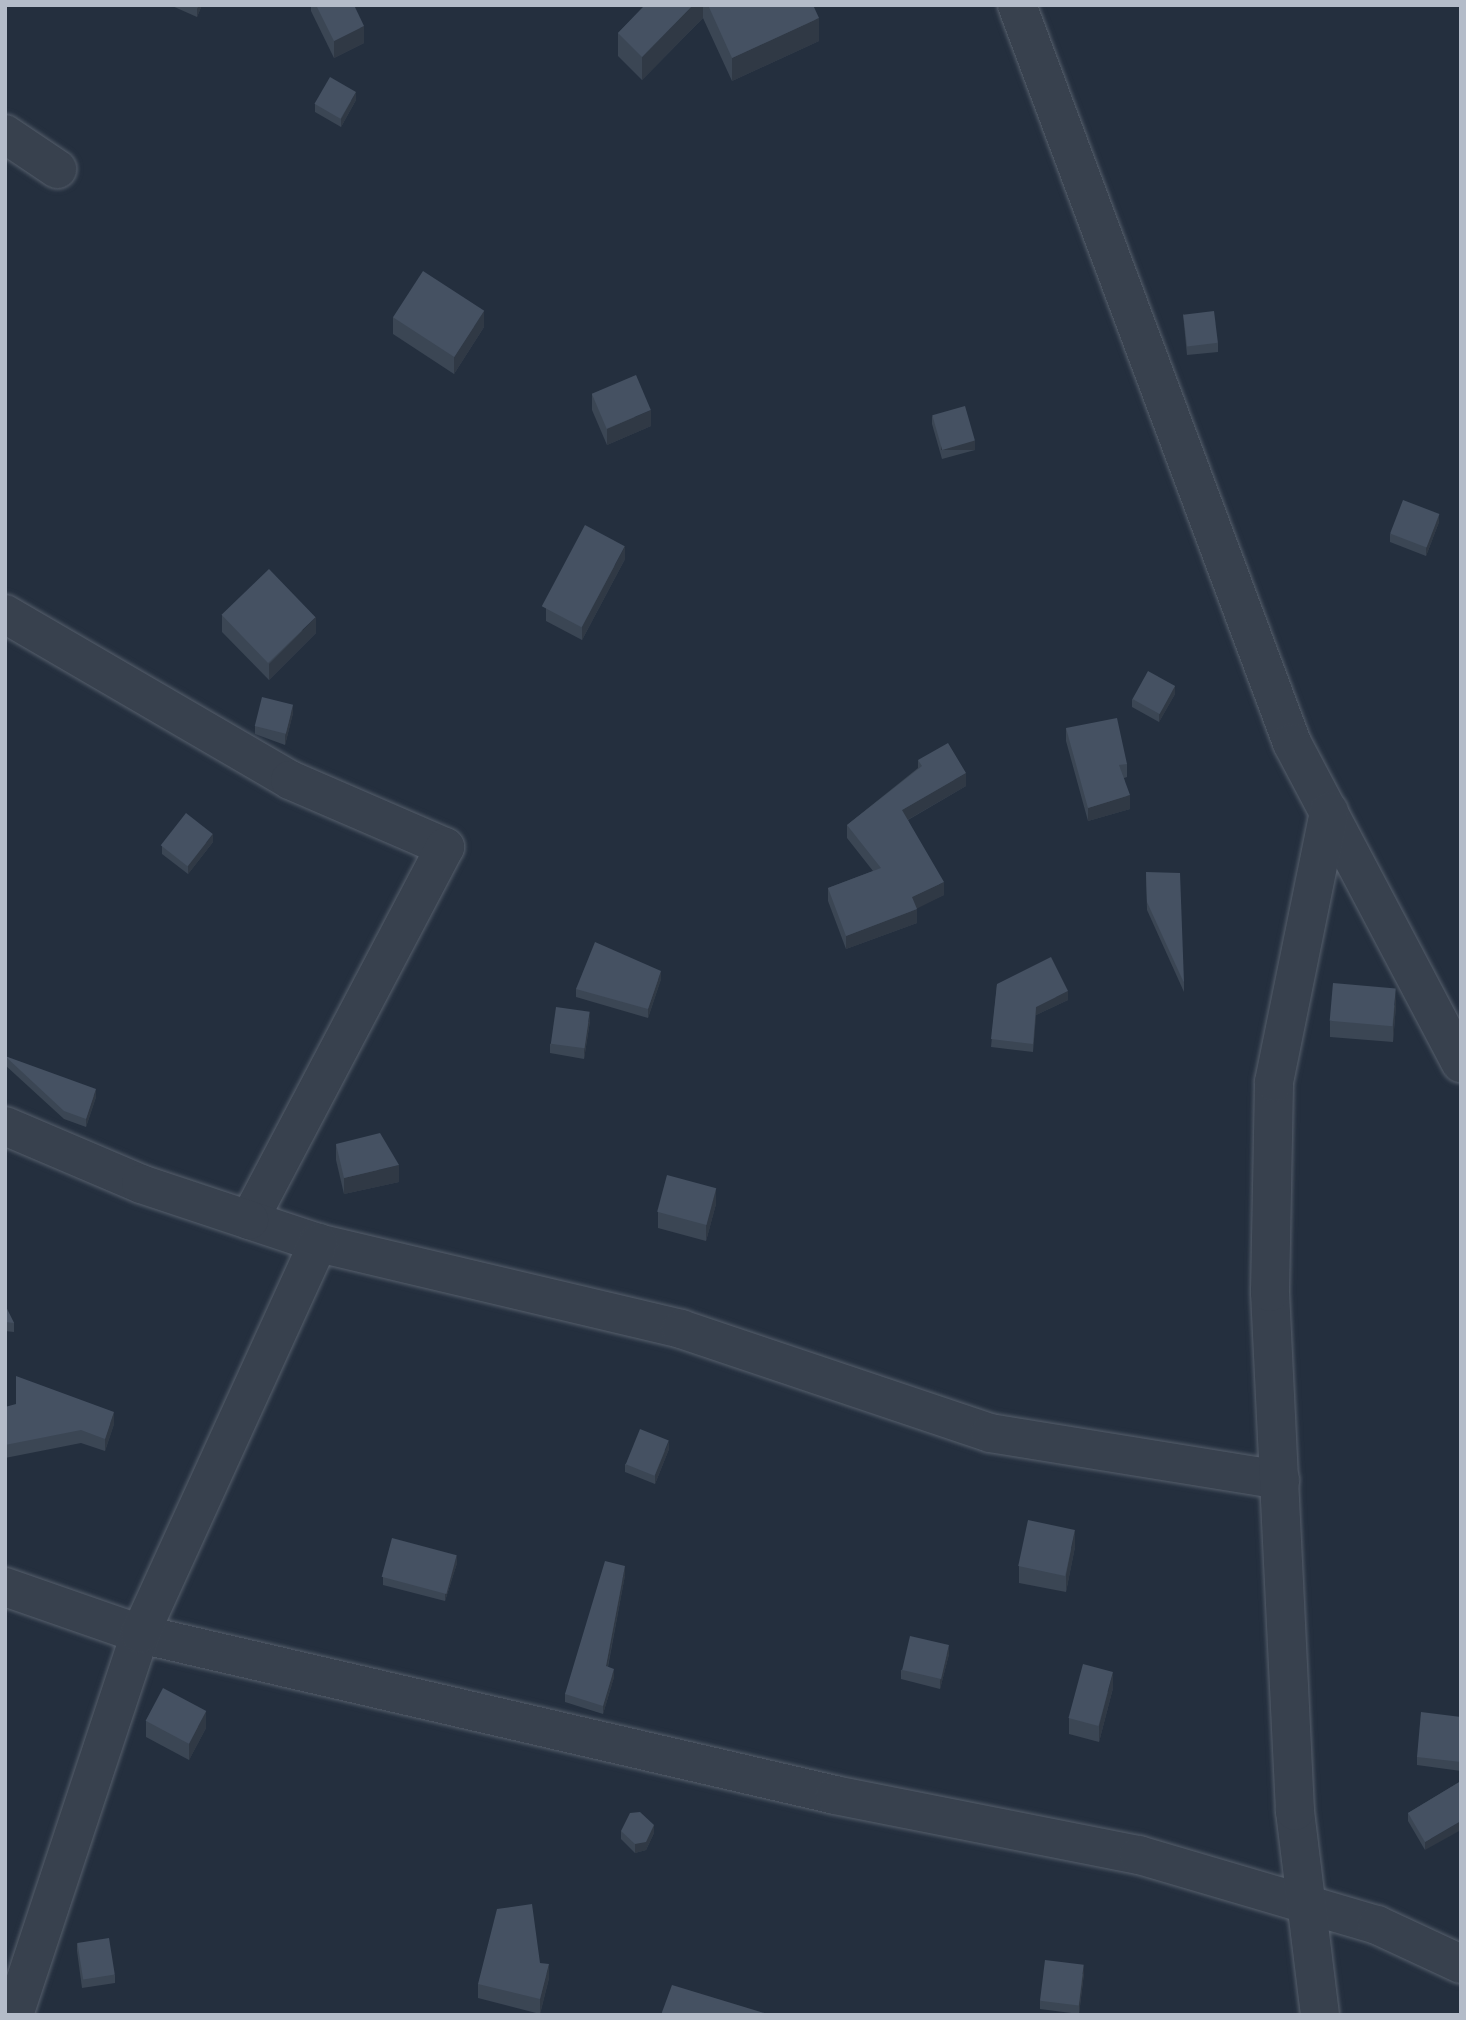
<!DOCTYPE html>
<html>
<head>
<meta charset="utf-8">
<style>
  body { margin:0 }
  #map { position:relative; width:1466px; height:2020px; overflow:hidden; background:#242f3e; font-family:Raleway,sans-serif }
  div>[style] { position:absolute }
  .roads { filter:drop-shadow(0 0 2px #565f6c) drop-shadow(0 0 2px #565f6c) }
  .street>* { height:38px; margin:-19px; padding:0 19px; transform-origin:19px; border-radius:19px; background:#38414e }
  .wall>* { inset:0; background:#3b4654 }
  .shaded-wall>* { inset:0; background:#303945; transform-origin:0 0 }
  .building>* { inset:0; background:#455162; transform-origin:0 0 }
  span { translate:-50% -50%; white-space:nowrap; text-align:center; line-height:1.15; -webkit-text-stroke:6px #1d2633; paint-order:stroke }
  .frame { position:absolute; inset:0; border:7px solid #b4bcc9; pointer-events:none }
</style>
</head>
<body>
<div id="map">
  <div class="roads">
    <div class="street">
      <div style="left:1017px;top:5px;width:788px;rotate:69.56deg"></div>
      <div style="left:1292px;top:743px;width:362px;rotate:62.2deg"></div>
      <div style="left:5px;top:134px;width:63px;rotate:33.9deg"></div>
      <div style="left:5px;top:614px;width:330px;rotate:30.2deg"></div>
      <div style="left:290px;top:780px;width:169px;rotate:23.4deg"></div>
      <div style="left:445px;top:847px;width:421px;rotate:117.7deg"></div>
      <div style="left:249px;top:1220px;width:73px;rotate:18.4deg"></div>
      <div style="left:318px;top:1243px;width:373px;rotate:13.3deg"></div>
      <div style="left:681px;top:1329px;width:326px;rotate:18.6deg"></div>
      <div style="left:990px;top:1433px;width:294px;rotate:9.2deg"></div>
      <div style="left:5px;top:1126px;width:148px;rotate:23.1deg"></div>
      <div style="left:141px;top:1184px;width:114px;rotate:18.4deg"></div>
      <div style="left:5px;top:1587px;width:143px;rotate:19.2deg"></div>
      <div style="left:140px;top:1634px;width:713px;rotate:13.04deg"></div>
      <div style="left:835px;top:1795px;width:310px;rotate:11.2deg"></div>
      <div style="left:1139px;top:1855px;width:248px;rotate:16.4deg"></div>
      <div style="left:1377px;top:1925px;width:93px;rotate:24.9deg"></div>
      <div style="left:14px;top:2015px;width:401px;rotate:-71.7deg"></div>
      <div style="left:140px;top:1634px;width:430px;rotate:-65.5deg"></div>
      <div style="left:1320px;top:2015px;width:206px;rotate:-97deg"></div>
      <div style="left:1295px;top:1811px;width:520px;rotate:-92.76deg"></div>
      <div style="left:1270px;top:1292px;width:210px;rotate:-88.9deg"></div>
      <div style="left:1274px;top:1082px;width:276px;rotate:-78.5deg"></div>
    </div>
  </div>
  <div class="wall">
    <div style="clip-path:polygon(170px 5px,202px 5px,197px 17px)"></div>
    <div style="clip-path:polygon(311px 5px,354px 5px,364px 43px,334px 58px,311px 11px)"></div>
    <div style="clip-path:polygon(645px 5px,813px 5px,819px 41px,732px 81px,703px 18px,642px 80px,618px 56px,618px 33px)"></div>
    <div style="clip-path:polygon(356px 100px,341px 127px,315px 112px,315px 104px)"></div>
    <div style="clip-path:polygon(1183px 314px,1218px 343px,1218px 352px,1187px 355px)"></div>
    <div style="clip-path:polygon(393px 317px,484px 327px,454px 374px,393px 334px)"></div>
    <div style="clip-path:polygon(592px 394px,651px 426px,607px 445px,592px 410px)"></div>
    <div style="clip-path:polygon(932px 416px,975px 450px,942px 459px,932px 424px)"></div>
    <div style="clip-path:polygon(1439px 522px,1426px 556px,1390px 542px,1390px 534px)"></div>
    <div style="clip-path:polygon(625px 559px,582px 640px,546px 621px,546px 608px)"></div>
    <div style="clip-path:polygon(222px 615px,316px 633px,269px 680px,222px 632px)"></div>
    <div style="clip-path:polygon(1175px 694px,1159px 722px,1132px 707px,1132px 699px)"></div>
    <div style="clip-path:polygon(293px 713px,285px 745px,255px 734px,255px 726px)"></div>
    <div style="clip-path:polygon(1066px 728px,1127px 764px,1127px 777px,1124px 778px,1130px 809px,1088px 821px,1066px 741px)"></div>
    <div style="clip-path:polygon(918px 760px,966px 786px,908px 820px,944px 895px,916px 908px,917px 923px,846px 949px,828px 901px,828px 888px,873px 871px,847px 838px,847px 825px,918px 768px)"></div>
    <div style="clip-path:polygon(213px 842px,188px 874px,162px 854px,162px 846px)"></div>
    <div style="clip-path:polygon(1146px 872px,1184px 983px,1184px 992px,1147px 910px)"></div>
    <div style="clip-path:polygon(661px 979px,648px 1018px,576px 997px,576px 989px)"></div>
    <div style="clip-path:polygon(997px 984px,1068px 1000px,1036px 1015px,1033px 1052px,991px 1047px)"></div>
    <div style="clip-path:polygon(1396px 1005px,1393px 1042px,1330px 1037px,1330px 1021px)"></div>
    <div style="clip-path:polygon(590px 1021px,584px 1059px,550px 1053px,550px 1044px)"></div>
    <div style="clip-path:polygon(5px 1056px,96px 1097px,86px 1127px,64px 1119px,5px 1065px)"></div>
    <div style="clip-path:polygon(336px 1144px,399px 1182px,344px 1194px,336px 1160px)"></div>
    <div style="clip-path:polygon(716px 1204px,706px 1241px,658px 1228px,658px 1212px)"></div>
    <div style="clip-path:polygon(5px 1305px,14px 1323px,14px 1332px,5px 1331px)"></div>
    <div style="clip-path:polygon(5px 1407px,114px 1424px,105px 1451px,81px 1443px,5px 1458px)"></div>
    <div style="clip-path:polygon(669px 1449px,655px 1484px,625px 1472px,625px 1464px)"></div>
    <div style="clip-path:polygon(1075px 1547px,1066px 1592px,1019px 1583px,1019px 1566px)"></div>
    <div style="clip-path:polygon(457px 1563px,445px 1601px,383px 1585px,383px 1577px)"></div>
    <div style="clip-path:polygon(625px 1575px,608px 1667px,614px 1677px,603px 1714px,565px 1702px,565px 1694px)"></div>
    <div style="clip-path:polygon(949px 1654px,940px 1689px,901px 1679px,901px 1670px)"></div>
    <div style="clip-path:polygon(1113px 1688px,1099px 1742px,1069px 1734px,1069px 1718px)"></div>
    <div style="clip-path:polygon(1461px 1717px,1461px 1771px,1417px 1765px,1417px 1757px)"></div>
    <div style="clip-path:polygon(146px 1721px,206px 1728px,189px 1760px,146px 1737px)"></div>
    <div style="clip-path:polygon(1461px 1781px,1425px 1850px,1408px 1821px,1408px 1813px)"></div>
    <div style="clip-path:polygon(621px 1831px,654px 1833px,646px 1850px,635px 1853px,621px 1839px)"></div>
    <div style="clip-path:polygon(77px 1943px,115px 1975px,115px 1983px,82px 1988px,77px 1951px)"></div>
    <div style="clip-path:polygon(540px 1963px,549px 1978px,540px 2014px,478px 1998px,478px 1984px)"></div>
    <div style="clip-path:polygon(1084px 1973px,1079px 2014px,1040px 2009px,1040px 2001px)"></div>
  </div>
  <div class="shaded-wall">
    <div style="clip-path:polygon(199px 5px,202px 5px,197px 17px,197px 9px)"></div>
    <div style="clip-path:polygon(693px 5px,703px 5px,703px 18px,642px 80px,642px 57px)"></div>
    <div style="clip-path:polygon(819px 18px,819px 41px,732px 81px,732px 58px)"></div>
    <div style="clip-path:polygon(364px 26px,364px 43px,334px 58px,334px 41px)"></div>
    <div style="clip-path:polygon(356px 92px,356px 100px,341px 127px,341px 119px)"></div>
    <div style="clip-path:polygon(484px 311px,484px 327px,454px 374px,454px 357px)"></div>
    <div style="clip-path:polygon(651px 410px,651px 426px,607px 445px,607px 429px)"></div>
    <div style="left:975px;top:441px;width:9px;height:34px;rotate:90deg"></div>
    <div style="clip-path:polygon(1439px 514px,1439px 522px,1426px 556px,1426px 547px)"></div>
    <div style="clip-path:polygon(625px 546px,625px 559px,582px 640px,582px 627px)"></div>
    <div style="clip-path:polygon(316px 617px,316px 633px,269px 680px,269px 664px)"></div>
    <div style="clip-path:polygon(1175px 686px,1175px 694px,1159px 722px,1159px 714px)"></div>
    <div style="clip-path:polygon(293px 705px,293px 713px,285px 745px,285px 736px)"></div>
    <div style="clip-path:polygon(966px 773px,966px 786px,902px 823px,902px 810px)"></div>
    <div style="clip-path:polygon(1130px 795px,1130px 809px,1088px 821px,1088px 808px)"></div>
    <div style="clip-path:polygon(213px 834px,213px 842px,188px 874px,188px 866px)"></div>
    <div style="clip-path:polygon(944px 882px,944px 895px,912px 911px,912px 897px)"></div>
    <div style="clip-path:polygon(917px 909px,917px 923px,846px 949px,846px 936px)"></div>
    <div style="clip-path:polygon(661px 971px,661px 979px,648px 1018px,648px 1009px)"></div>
    <div style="clip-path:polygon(1396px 988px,1396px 1005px,1393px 1042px,1393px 1025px)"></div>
    <div style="clip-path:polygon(1068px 991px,1068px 1000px,1036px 1015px,1033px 1052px,1036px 1007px)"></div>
    <div style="clip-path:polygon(590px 1012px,590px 1021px,584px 1059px,584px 1051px)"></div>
    <div style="clip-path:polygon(96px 1089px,96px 1097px,86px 1127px,86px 1119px)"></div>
    <div style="clip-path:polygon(399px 1165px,399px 1182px,344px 1194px,344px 1178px)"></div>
    <div style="clip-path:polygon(716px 1188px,716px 1204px,706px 1241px,706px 1225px)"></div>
    <div style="clip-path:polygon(114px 1412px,114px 1424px,105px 1451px,105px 1439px)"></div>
    <div style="clip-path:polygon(669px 1441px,669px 1449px,655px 1484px,655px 1475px)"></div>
    <div style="clip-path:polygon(1075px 1530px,1075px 1547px,1066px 1592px,1066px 1575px)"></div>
    <div style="clip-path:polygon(457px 1555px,457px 1563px,445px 1601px,445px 1592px)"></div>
    <div style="clip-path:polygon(625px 1566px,625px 1575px,606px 1675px,606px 1666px)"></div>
    <div style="clip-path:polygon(949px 1645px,949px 1654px,940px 1689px,940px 1681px)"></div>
    <div style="clip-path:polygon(614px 1669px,614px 1677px,603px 1714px,603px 1706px)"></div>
    <div style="clip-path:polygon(1113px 1672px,1113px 1688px,1099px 1742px,1099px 1726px)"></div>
    <div style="clip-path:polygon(206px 1711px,206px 1728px,189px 1760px,189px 1744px)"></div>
    <div style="clip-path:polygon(1461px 1821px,1461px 1830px,1425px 1850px,1425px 1842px)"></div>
    <div style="clip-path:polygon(654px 1825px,654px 1833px,646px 1850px,635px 1853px,635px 1844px)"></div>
    <div style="clip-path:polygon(549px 1964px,549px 1978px,540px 2014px,540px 1999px)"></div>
    <div style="clip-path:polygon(1084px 1965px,1084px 1973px,1079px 2014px,1079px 2005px)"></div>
  </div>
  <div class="building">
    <div style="clip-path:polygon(316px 5px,354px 5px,364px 26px,334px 41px)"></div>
    <div style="clip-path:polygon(645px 5px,693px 5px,642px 57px,618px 33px)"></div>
    <div style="clip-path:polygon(708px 5px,813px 5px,819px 18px,732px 58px)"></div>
    <div style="left:330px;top:77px;width:30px;height:31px;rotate:30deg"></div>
    <div style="left:423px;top:271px;width:73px;height:55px;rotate:33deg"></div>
    <div style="left:1214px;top:311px;width:32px;height:31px;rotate:83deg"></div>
    <div style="left:636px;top:375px;width:38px;height:48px;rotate:67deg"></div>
    <div style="left:965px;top:406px;width:36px;height:34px;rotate:74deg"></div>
    <div style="left:1403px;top:500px;width:39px;height:36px;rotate:21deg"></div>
    <div style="left:585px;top:525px;width:45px;height:92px;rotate:28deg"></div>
    <div style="left:269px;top:569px;width:67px;height:66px;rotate:46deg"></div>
    <div style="left:1148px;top:671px;width:31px;height:32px;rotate:29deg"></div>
    <div style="left:262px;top:697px;width:32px;height:30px;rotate:14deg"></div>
    <div style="clip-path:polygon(1117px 718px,1127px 764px,1119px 765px,1130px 795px,1088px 808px,1066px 728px)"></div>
    <div style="clip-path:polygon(948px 743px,966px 773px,902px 810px,944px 882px,912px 897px,917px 909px,846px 936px,828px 888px,881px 868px,847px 825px,922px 766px,918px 760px)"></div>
    <div style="left:186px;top:813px;width:34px;height:41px;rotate:38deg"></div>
    <div style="clip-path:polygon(1146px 872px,1180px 873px,1184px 983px,1147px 902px)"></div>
    <div style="clip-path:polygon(595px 942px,661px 971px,648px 1009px,576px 989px)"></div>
    <div style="clip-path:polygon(1051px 957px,1068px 991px,1036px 1007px,1033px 1044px,991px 1039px,997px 984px)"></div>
    <div style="left:1333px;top:983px;width:63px;height:38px;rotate:5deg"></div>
    <div style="left:556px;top:1007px;width:34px;height:37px;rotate:8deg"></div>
    <div style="clip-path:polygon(5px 1056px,96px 1089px,86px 1119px,64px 1111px)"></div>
    <div style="clip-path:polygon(380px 1133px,399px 1165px,344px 1178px,336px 1144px)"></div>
    <div style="left:667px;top:1175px;width:51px;height:38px;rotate:15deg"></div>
    <div style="clip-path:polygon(5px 1305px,14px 1323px,5px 1322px)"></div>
    <div style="clip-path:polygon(16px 1376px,114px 1412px,105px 1439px,81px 1430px,5px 1445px,5px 1407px,16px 1404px)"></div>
    <div style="left:640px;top:1429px;width:31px;height:38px;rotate:22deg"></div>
    <div style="left:1028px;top:1520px;width:48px;height:47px;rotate:12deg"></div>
    <div style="left:392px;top:1538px;width:67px;height:40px;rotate:15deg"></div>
    <div style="clip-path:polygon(605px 1561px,625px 1566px,606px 1666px,614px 1669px,603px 1706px,565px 1694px)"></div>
    <div style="left:910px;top:1636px;width:40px;height:35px;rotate:13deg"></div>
    <div style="left:1083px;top:1664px;width:31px;height:56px;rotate:15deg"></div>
    <div style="left:163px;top:1688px;width:49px;height:37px;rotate:28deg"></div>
    <div style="clip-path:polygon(1421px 1712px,1461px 1717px,1461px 1762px,1417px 1757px)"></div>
    <div style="clip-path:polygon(1461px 1781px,1461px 1821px,1425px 1842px,1408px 1813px)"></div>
    <div style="clip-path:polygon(640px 1812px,654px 1825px,646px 1842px,635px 1844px,621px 1831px,630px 1813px)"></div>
    <div style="clip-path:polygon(532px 1904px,540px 1963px,549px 1964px,540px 1999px,478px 1984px,497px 1909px)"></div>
    <div style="left:109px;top:1938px;width:37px;height:32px;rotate:81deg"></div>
    <div style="left:1045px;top:1960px;width:39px;height:41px;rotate:7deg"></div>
    <div style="clip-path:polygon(672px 1985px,771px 2015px,661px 2015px)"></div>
  </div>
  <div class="frame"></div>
</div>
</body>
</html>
